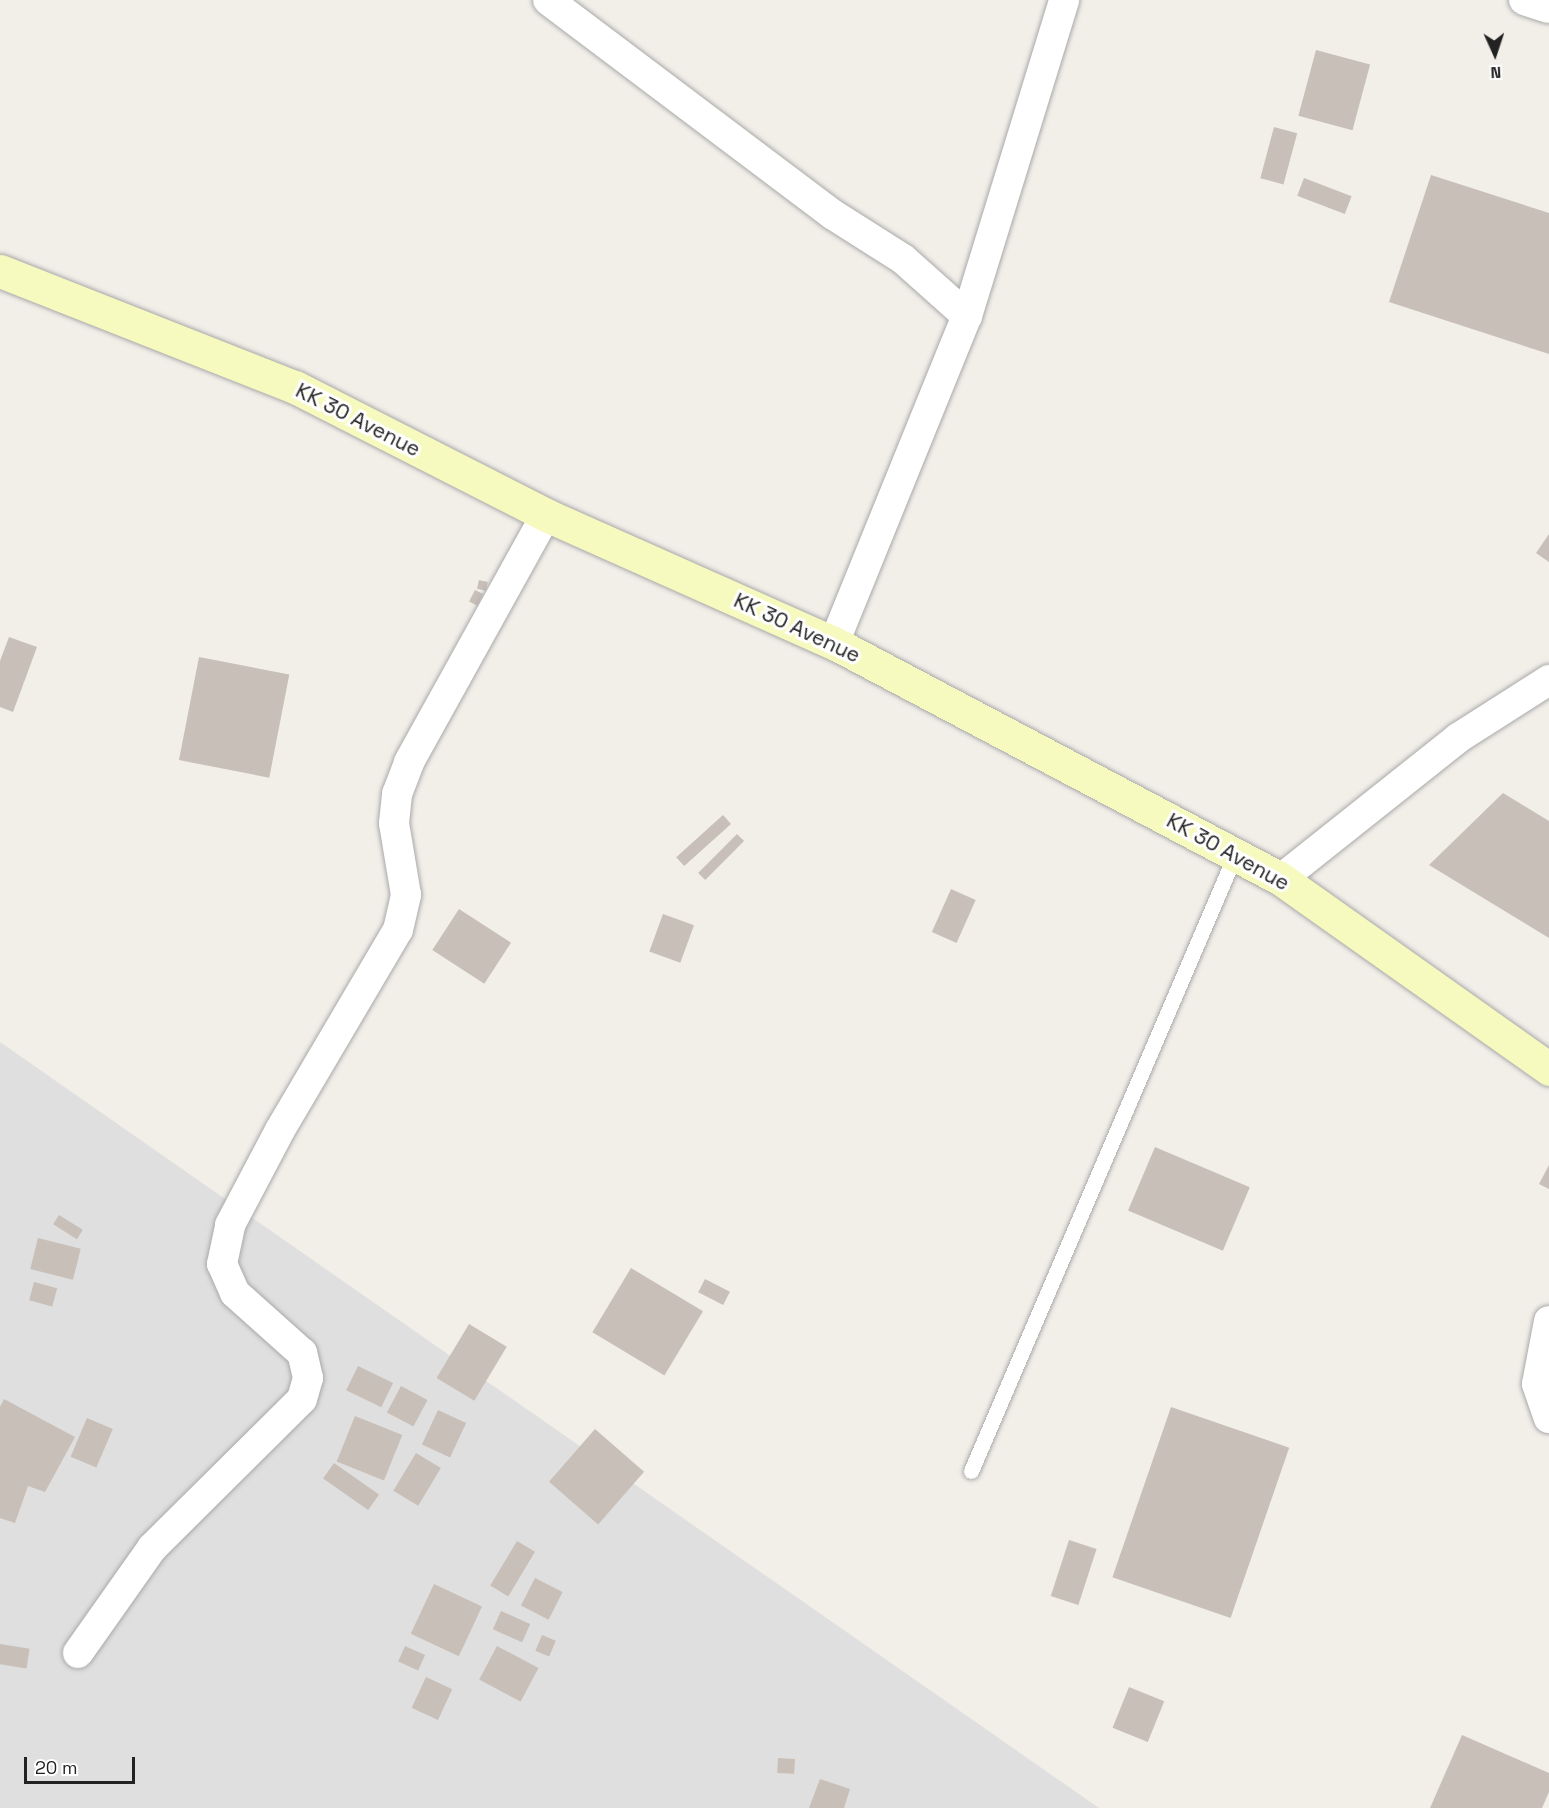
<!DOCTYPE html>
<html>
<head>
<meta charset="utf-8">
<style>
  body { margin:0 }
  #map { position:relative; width:1549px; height:1808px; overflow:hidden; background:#f2efe9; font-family:"Space Grotesk",sans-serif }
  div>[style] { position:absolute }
  .residential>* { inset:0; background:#e0dfdf }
  .building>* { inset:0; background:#c7bfb8; transform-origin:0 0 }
  .roads { filter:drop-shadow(0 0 2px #a9a9a9) drop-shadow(0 0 2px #a9a9a9) }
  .service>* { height:15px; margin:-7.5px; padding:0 7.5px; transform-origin:7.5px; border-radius:7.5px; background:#fff }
  .minor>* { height:30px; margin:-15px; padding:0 15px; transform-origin:15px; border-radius:15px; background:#fff }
  .secondary>* { height:33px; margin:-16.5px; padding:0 16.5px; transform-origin:16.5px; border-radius:16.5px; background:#f7fabf }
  span { translate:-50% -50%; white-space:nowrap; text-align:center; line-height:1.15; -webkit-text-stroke:6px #fff; paint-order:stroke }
  .street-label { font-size:21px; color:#222 }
  .north { position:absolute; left:1465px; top:24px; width:60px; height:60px; -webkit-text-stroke:4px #fff; paint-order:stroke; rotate:177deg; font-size:16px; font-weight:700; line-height:24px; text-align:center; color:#222 }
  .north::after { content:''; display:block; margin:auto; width:21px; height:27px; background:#222; clip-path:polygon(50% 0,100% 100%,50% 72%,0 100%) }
  .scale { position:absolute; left:24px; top:1757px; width:111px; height:27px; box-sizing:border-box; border:3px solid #222; border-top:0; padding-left:8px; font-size:18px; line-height:21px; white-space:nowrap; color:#222; -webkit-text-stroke:4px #fff; paint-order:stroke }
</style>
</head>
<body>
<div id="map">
  <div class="residential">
    <div style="clip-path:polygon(0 1042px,1099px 1808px,0 1808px)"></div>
  </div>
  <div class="building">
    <div style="left:1316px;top:50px;width:56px;height:68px;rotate:15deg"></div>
    <div style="left:1274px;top:127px;width:24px;height:53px;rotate:15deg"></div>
    <div style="clip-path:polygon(1431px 175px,1549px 213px,1549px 354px,1389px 302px)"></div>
    <div style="left:1304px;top:178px;width:51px;height:19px;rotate:21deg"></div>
    <div style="clip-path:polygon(1549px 534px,1549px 562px,1536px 553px)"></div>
    <div style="left:479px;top:580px;width:9px;height:9px;rotate:13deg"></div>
    <div style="left:475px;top:590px;width:9px;height:13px;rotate:27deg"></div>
    <div style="clip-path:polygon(9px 637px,37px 647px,13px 712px,0 707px,0 661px)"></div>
    <div style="left:199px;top:657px;width:92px;height:105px;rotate:11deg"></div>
    <div style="clip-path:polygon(1503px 793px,1549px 821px,1549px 938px,1429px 865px)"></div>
    <div style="left:723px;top:815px;width:12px;height:63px;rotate:48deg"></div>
    <div style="left:737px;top:834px;width:10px;height:55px;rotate:45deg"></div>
    <div style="left:951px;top:889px;width:27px;height:47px;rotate:24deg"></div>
    <div style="left:459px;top:909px;width:62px;height:49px;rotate:33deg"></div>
    <div style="left:663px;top:914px;width:33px;height:40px;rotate:20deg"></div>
    <div style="left:1155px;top:1147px;width:103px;height:69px;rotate:23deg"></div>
    <div style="clip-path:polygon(1549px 1165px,1549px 1189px,1539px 1184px)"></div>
    <div style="left:59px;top:1215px;width:28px;height:11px;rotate:32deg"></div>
    <div style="left:38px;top:1238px;width:44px;height:32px;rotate:14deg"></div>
    <div style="left:631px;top:1268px;width:84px;height:75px;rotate:31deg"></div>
    <div style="left:705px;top:1279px;width:28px;height:15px;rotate:27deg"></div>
    <div style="left:34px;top:1282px;width:24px;height:19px;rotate:15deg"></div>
    <div style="left:469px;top:1324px;width:44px;height:63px;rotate:31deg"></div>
    <div style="left:358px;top:1366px;width:39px;height:27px;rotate:26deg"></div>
    <div style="left:401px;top:1386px;width:30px;height:30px;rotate:28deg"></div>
    <div style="clip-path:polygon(4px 1399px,75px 1437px,45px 1492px,28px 1486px,15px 1523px,0 1518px,0 1407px)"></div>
    <div style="left:1171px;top:1407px;width:125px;height:180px;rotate:19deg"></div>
    <div style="left:438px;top:1410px;width:31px;height:38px;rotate:25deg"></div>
    <div style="left:355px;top:1416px;width:51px;height:49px;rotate:22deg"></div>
    <div style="left:87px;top:1418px;width:28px;height:42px;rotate:23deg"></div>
    <div style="left:595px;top:1429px;width:65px;height:70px;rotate:41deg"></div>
    <div style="left:416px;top:1453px;width:29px;height:44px;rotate:31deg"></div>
    <div style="left:334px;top:1463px;width:55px;height:19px;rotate:35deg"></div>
    <div style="left:1069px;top:1540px;width:29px;height:59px;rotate:18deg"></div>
    <div style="left:517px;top:1541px;width:21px;height:52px;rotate:31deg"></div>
    <div style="left:535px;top:1578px;width:31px;height:31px;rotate:27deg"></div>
    <div style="left:434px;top:1584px;width:53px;height:55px;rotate:25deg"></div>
    <div style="left:501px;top:1611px;width:32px;height:20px;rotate:24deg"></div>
    <div style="left:542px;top:1635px;width:15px;height:17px;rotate:23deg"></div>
    <div style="left:0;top:1644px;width:30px;height:20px;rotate:9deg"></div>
    <div style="left:405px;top:1646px;width:22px;height:17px;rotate:24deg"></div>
    <div style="left:497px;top:1646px;width:47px;height:38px;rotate:28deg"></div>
    <div style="left:426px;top:1677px;width:29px;height:34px;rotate:25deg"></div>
    <div style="left:1129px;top:1687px;width:38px;height:44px;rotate:22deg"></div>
    <div style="clip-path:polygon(1462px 1735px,1549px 1773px,1549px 1792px,1542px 1808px,1430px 1808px)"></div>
    <div style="left:778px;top:1758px;width:17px;height:15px;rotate:3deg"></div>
    <div style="clip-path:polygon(820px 1779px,850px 1789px,844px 1808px,809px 1808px)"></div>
  </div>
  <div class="roads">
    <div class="service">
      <div style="left:971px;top:1471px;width:670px;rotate:-66.8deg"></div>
    </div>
    <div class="minor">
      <div style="left:548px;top:0;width:356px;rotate:37deg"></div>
      <div style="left:832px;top:214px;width:84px;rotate:32.4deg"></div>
      <div style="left:903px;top:259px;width:86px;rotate:41.7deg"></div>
      <div style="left:1524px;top:0;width:26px;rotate:18deg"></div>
      <div style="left:834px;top:643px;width:353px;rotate:-67.9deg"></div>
      <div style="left:967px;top:316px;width:331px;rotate:-72.9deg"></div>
      <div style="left:1281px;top:879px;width:226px;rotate:-38.5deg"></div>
      <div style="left:1458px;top:738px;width:108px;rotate:-32.5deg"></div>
      <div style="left:1549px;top:1321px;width:64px;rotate:100.8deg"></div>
      <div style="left:1537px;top:1384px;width:36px;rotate:71deg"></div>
      <div style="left:78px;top:1653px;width:128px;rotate:-54.8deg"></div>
      <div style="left:152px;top:1548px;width:211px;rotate:-44.8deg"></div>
      <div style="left:302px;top:1399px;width:22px;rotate:-74deg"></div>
      <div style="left:308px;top:1378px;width:26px;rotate:-103deg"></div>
      <div style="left:302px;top:1353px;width:90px;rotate:-138.2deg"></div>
      <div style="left:235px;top:1293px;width:32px;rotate:-114deg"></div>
      <div style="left:222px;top:1264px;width:40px;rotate:-78deg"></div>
      <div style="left:230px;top:1225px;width:107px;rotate:-62.2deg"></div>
      <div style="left:280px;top:1130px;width:232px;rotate:-59.5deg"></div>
      <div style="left:398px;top:930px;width:36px;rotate:-77deg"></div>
      <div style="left:406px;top:895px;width:73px;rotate:-99.5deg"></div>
      <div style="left:394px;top:823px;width:29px;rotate:-84deg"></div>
      <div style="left:397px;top:794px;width:34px;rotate:-69deg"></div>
      <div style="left:409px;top:762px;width:282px;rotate:-61deg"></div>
    </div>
    <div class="secondary">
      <div style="left:0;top:271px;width:317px;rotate:21.5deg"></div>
      <div style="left:295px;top:387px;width:282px;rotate:27deg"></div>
      <div style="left:546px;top:515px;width:315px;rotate:24deg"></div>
      <div style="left:834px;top:643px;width:505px;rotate:27.83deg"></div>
      <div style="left:1281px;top:879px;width:329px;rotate:35.3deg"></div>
    </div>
  </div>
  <div class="street-label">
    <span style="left:358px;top:420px;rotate:27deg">KK 30 Avenue</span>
    <span style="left:797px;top:628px;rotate:25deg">KK 30 Avenue</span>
    <span style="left:1228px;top:852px;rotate:29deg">KK 30 Avenue</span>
  </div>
  <div class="north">N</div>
  <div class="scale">20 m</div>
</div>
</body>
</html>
